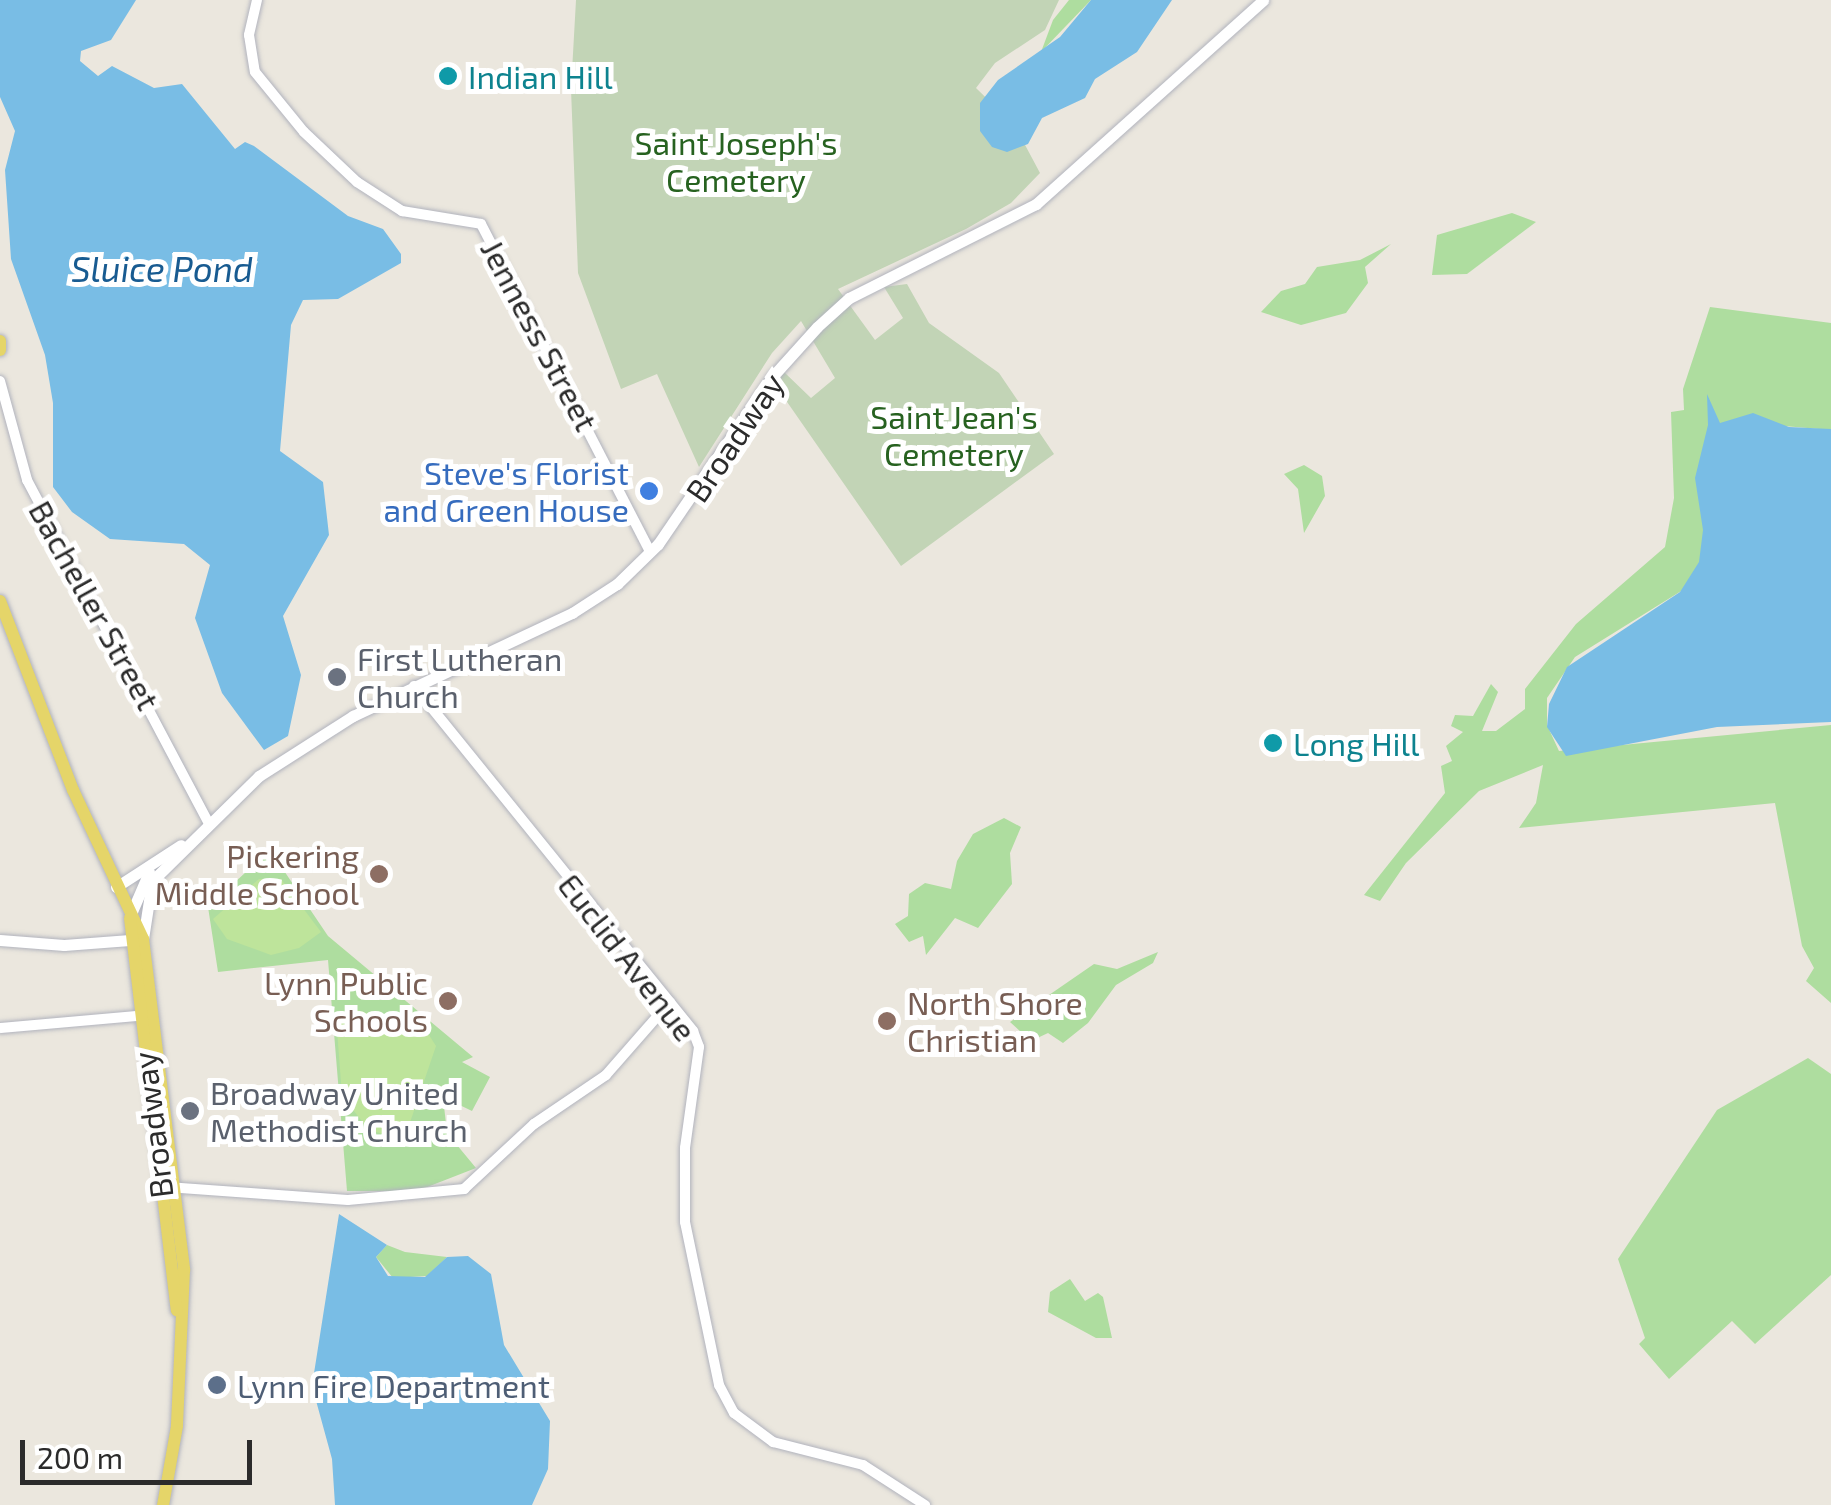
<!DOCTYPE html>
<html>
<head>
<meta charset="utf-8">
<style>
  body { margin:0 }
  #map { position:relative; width:1831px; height:1505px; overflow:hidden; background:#ebe7de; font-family:"Exo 2",sans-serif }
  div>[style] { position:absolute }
  .green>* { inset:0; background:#aedd9f }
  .cemetery>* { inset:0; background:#c2d4b6 }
  .pitch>* { inset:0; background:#bee49b }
  .water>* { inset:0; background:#79bde5 }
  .roads { filter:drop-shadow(0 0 2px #b1b3bd) drop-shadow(0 0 2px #b1b3bd) }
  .tertiary>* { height:10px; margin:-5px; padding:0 5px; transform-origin:5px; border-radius:5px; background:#fff }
  .secondary>* { height:11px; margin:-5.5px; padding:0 5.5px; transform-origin:5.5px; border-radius:5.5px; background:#fff }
  .primary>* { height:12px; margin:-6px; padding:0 6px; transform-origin:6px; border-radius:6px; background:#e5d569 }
  .dots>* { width:28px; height:28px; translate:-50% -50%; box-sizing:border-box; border:5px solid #fff; border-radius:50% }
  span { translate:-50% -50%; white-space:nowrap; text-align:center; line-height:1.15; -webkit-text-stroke:10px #fff; paint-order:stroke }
  .culture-label { font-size:32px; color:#0d838f }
  .left { translate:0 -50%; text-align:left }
  .park-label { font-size:32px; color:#276220 }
  .street-label { font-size:32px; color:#2b2b2b }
  .shop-label { font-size:32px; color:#366cbe }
  .right { translate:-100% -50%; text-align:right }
  .worship-label { font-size:32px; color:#5b616d }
  .education-label { font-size:32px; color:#785e54 }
  .service-label { font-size:32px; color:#4e5e75 }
  .water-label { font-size:35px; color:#185b91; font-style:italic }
  .scale { position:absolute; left:20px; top:1440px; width:232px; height:45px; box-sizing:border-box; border:5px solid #2b2b2b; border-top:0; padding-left:12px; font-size:30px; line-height:35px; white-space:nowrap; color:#2b2b2b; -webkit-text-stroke:8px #fff; paint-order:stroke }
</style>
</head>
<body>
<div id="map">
  <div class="green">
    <div style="clip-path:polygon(1069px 0,1091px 0,1041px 52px,1053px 20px)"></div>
    <div style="clip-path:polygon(1512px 213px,1536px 222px,1467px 274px,1432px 275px,1437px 235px)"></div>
    <div style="clip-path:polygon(1391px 244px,1365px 267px,1368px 283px,1346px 313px,1301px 325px,1261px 312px,1281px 291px,1305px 284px,1317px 267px,1360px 260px)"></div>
    <div style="clip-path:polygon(1710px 307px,1831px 323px,1831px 430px,1772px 425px,1686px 588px,1575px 657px,1547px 698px,1547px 725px,1559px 751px,1831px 725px,1831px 1003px,1806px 981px,1814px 968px,1802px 946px,1775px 803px,1519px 828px,1536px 803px,1543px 765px,1479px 791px,1406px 863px,1380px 901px,1364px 895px,1445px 793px,1441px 766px,1452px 761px,1446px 746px,1463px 732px,1451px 726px,1455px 715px,1473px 716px,1491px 684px,1498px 692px,1482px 731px,1496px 731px,1525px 709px,1525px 689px,1576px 624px,1665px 547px,1674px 498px,1671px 412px,1684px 410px,1683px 389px)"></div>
    <div style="clip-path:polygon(1304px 465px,1322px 476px,1325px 496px,1304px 533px,1298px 489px,1284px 474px)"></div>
    <div style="clip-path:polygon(1004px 818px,1021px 827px,1010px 853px,1012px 884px,978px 928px,955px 918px,926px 955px,923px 936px,909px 942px,895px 924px,908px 916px,909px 894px,925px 883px,951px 889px,957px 861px,973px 834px)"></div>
    <div style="clip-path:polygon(270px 850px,328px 936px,473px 1057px,462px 1062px,490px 1077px,472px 1111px,443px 1097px,447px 1133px,476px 1168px,417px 1191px,347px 1191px,328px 960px,218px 972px,208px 907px)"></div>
    <div style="clip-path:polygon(1158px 952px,1153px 963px,1116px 985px,1088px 1023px,1063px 1043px,1048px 1033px,1031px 1041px,1010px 1022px,1094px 964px,1117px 969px)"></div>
    <div style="clip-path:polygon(1808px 1058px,1831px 1074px,1831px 1275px,1755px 1344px,1732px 1321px,1669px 1379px,1639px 1344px,1645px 1338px,1618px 1259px,1717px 1110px)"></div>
    <div style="clip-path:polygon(387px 1245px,405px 1252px,447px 1257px,427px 1276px,393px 1278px,376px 1257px)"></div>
    <div style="clip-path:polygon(1070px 1279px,1085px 1301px,1098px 1293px,1103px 1297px,1112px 1338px,1096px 1338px,1048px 1312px,1050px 1292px)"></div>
  </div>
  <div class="cemetery">
    <div style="clip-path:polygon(576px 0,1059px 0,1045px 30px,995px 63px,976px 88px,1015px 126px,1040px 173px,1011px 203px,966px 229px,838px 289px,875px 340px,903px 318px,884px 287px,907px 284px,929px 323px,999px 373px,1054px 454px,901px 566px,776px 386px,784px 372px,811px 398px,835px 378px,801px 321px,772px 353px,699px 467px,657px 374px,621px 389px,578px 273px,571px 89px)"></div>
  </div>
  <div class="pitch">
    <div style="clip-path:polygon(259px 879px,281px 879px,321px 932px,299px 948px,271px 955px,227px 939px,213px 919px)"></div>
    <div style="clip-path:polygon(349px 1007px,429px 1035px,436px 1046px,404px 1140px,369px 1130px,342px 1096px,337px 1029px)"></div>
  </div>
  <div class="water">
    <div style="clip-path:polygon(0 0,136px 0,111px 40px,81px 51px,80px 61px,98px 76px,112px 66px,154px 88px,182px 84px,235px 149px,245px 142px,254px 146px,348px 216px,383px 229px,401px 254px,401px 263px,338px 299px,303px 300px,291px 325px,280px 451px,323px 482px,329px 535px,283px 616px,301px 675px,288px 736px,264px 750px,222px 693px,195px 618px,210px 565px,184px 544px,110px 539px,72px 512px,53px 487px,53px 403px,45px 355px,11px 259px,5px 170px,15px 131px,0 97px)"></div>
    <div style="clip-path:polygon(1091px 0,1172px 0,1137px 52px,1095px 79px,1085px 98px,1042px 118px,1028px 144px,1007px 152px,992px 147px,980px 131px,980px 103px,998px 80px,1060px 37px)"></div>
    <div style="clip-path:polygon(1707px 394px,1720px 423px,1753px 413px,1789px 427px,1831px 429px,1831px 722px,1717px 727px,1566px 756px,1547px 727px,1549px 704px,1567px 667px,1680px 592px,1699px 562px,1703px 530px,1695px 478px,1708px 425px)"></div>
    <div style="clip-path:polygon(339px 1214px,387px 1245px,376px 1257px,388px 1276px,425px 1277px,447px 1257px,468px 1256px,491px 1274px,504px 1345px,550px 1421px,548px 1469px,532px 1505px,335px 1505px,332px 1459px,312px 1386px)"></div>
  </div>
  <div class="roads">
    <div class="tertiary">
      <div style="left:257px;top:0;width:36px;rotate:103deg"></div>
      <div style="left:249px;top:35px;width:37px;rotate:81deg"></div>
      <div style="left:255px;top:72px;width:77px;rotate:50.8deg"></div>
      <div style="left:304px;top:132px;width:73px;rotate:43.3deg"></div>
      <div style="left:357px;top:182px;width:54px;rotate:32.8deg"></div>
      <div style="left:402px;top:211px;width:80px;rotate:9.3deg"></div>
      <div style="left:481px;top:224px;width:369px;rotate:62.7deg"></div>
      <div style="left:0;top:381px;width:103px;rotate:74.7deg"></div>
      <div style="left:27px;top:480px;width:387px;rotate:62.1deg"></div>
      <div style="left:414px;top:686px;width:444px;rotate:51deg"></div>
      <div style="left:693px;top:1031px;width:17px;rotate:69deg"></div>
      <div style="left:699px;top:1047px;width:102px;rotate:97.9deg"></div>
      <div style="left:685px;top:1148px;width:74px;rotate:90deg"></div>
      <div style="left:685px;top:1222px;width:167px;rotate:78.2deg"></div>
      <div style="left:719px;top:1385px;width:32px;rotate:62deg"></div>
      <div style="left:734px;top:1413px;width:49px;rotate:36.6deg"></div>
      <div style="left:773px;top:1442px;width:93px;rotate:14.3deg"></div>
      <div style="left:863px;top:1465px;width:74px;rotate:32.8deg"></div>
      <div style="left:0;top:1028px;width:149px;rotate:-5deg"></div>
      <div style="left:167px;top:1187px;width:181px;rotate:4.1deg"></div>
      <div style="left:348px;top:1200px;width:117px;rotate:-5.4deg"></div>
      <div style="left:464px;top:1189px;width:96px;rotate:-42.9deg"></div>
      <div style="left:534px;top:1124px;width:87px;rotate:-34.2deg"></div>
      <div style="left:606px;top:1075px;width:97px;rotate:-48.8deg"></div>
    </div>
    <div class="secondary">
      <div style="left:116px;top:887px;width:77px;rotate:-32.9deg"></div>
      <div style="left:130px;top:916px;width:48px;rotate:-66.6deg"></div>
      <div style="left:0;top:940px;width:64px;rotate:4.5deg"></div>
      <div style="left:64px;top:945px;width:79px;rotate:-4.3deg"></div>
      <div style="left:143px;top:939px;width:59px;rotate:-81.2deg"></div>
      <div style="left:152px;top:881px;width:150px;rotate:-44.5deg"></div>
      <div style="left:259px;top:776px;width:112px;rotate:-32.6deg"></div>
      <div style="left:353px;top:716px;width:242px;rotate:-25.2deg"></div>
      <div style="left:572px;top:613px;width:54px;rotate:-32.8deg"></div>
      <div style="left:617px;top:584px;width:57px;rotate:-44.3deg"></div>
      <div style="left:658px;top:544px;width:202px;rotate:-55.7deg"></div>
      <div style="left:772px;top:377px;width:67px;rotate:-48deg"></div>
      <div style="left:817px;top:327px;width:43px;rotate:-42.2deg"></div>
      <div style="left:849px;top:298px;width:209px;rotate:-26.7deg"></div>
      <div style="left:1036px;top:204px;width:305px;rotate:-41.9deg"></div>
    </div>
    <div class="primary">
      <div style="left:0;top:341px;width:9px;rotate:90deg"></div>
      <div style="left:0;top:601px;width:203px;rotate:68.9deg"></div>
      <div style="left:73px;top:790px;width:165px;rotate:64.8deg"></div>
      <div style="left:143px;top:939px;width:334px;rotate:82.9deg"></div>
      <div style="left:184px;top:1270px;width:156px;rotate:92.6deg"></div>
      <div style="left:177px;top:1426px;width:80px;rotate:100deg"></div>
      <div style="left:130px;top:918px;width:395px;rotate:83.2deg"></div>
    </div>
  </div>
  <div class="dots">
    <div style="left:448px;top:76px;background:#0f9aa8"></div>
    <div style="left:649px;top:491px;background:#3f7fe0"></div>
    <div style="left:337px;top:677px;background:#6b7280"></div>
    <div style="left:1273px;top:743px;background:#0f9aa8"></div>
    <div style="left:379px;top:874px;background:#8d6e63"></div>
    <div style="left:448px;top:1001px;background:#8d6e63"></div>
    <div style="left:887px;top:1021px;background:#8d6e63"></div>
    <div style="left:190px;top:1111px;background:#6b7280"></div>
    <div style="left:217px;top:1385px;background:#5c6f8a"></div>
  </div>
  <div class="culture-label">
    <span class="left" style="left:468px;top:76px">Indian Hill</span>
    <span class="left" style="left:1293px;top:743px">Long Hill</span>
  </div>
  <div class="park-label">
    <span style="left:736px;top:161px">Saint Joseph's<br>Cemetery</span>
    <span style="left:954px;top:435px">Saint Jean's<br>Cemetery</span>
  </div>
  <div class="street-label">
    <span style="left:540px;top:335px;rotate:62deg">Jenness Street</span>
    <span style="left:734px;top:437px;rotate:-56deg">Broadway</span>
    <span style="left:95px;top:605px;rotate:61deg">Bacheller Street</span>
    <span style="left:628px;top:957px;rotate:52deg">Euclid Avenue</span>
    <span style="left:152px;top:1125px;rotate:-97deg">Broadway</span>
  </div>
  <div class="shop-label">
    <span class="right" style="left:629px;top:491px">Steve's Florist<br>and Green House</span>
  </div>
  <div class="worship-label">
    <span class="left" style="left:357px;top:677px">First Lutheran<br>Church</span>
    <span class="left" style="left:210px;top:1111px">Broadway United<br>Methodist Church</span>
  </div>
  <div class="education-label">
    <span class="right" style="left:359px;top:874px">Pickering<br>Middle School</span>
    <span class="right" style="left:428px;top:1001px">Lynn Public<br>Schools</span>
    <span class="left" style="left:907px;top:1021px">North Shore<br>Christian</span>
  </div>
  <div class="service-label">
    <span class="left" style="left:237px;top:1385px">Lynn Fire Department</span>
  </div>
  <div class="water-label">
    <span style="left:162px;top:268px">Sluice Pond</span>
  </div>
  <div class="scale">200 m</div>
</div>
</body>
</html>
